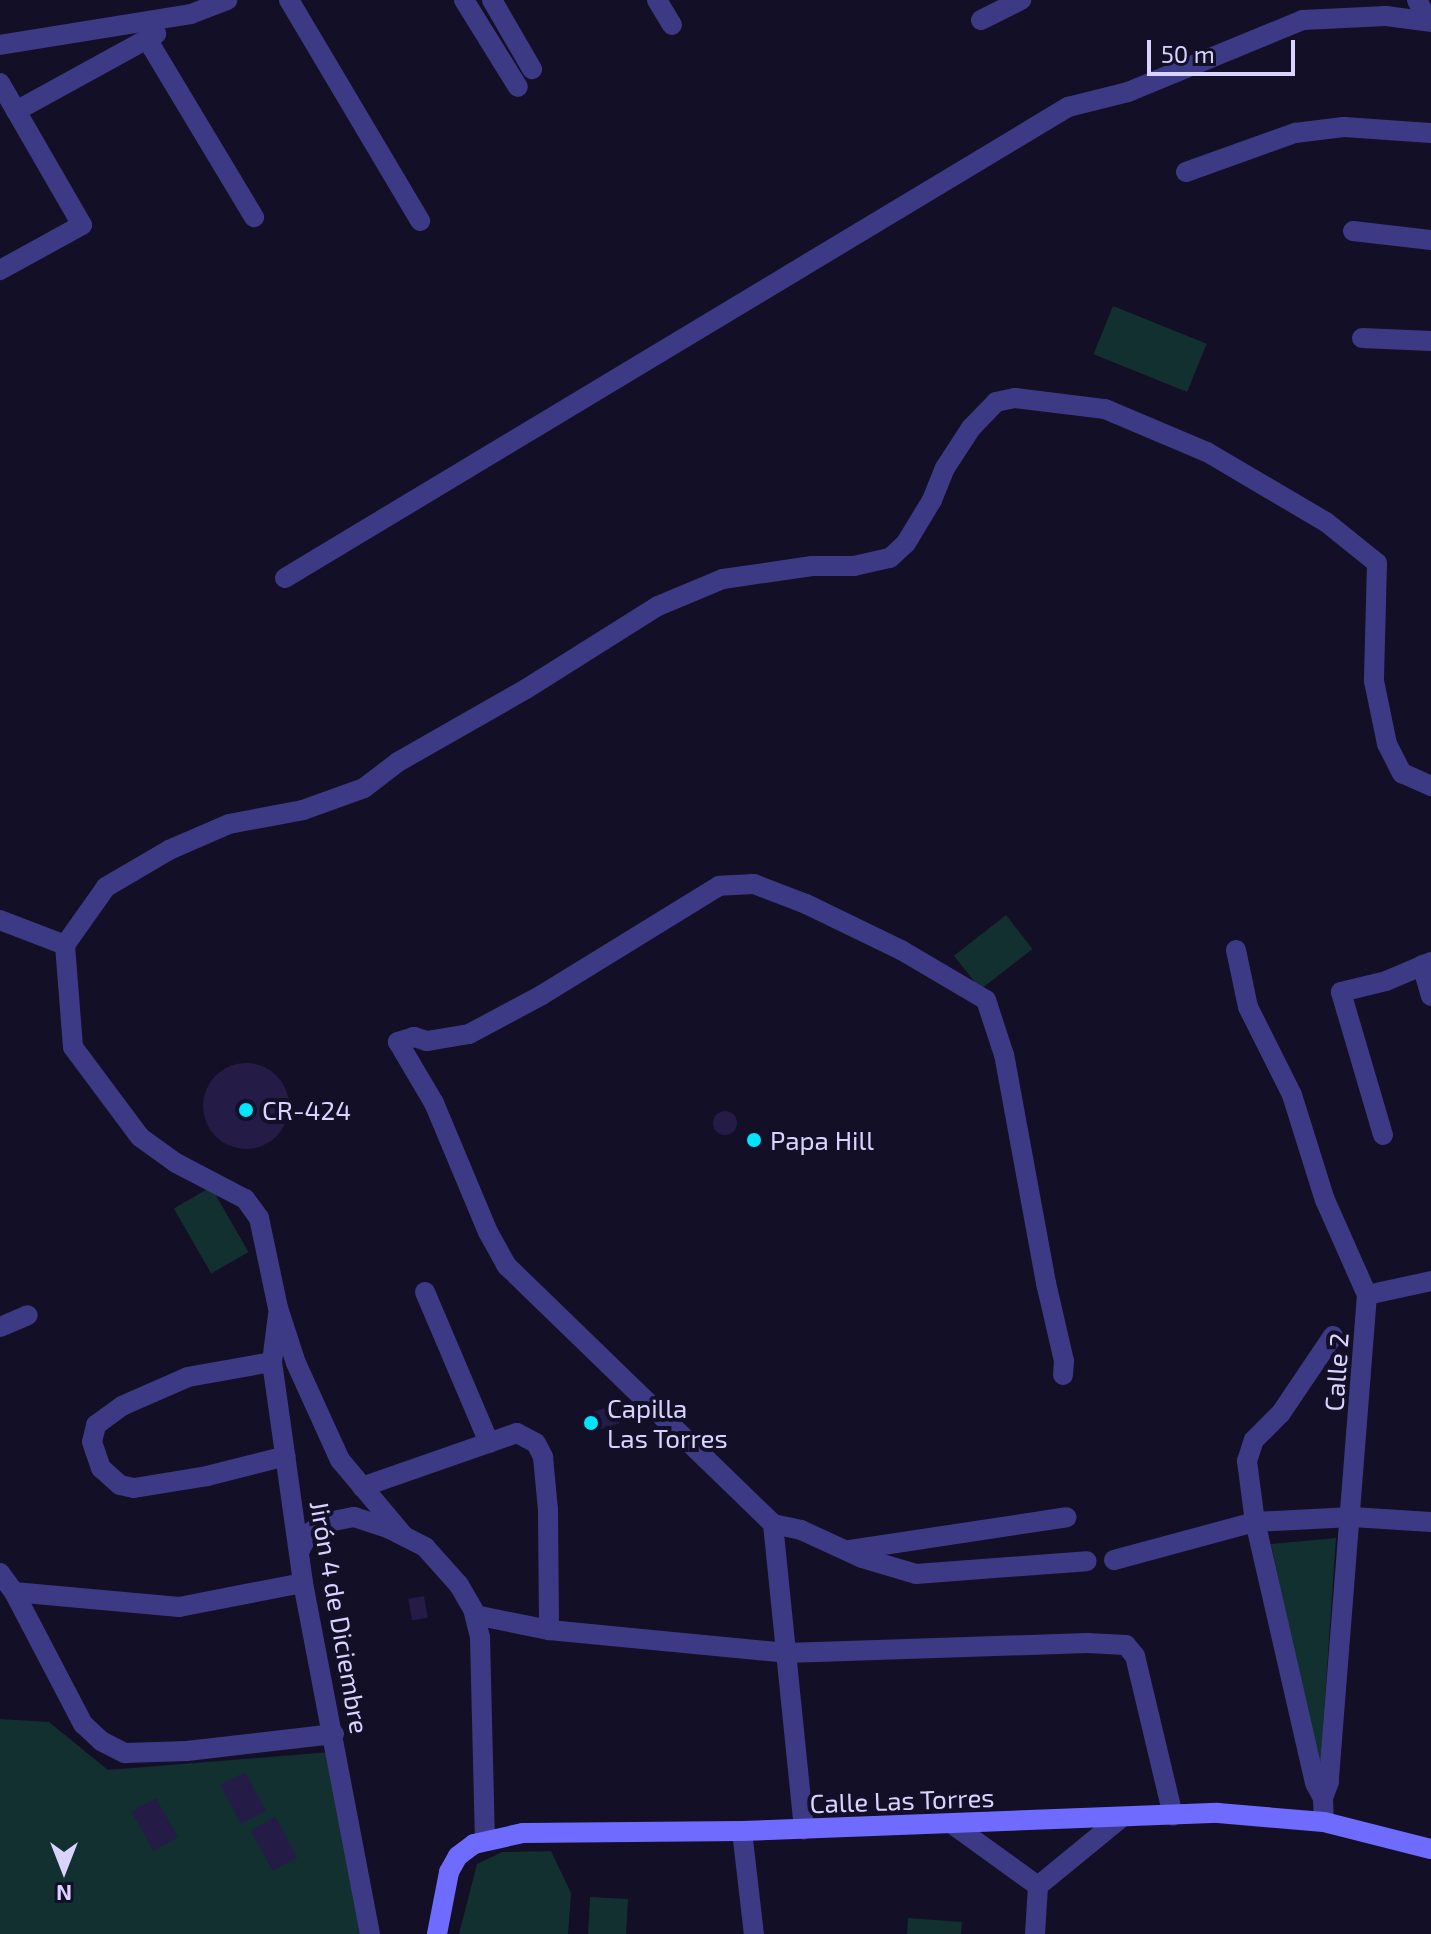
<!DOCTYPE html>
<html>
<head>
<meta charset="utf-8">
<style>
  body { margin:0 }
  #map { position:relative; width:1431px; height:1934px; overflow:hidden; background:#130f26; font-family:"Exo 2",sans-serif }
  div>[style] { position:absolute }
  .green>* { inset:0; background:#12302f; transform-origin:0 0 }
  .building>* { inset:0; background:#241b47; transform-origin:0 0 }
  .round { border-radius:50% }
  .street>* { height:20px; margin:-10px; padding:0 10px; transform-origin:10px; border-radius:10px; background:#3d3a85 }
  .secondary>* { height:20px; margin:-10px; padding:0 10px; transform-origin:10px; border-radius:10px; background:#6f6bff }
  .dots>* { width:22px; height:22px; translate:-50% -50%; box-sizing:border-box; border:4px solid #130f26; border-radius:50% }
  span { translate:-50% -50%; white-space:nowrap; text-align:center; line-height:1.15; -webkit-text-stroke:8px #130f26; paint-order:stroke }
  .poi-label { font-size:26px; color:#d9d4ff }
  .left { translate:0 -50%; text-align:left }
  .street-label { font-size:26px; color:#d9d4ff }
  .north { position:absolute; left:24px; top:1830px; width:80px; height:80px; -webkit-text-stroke:6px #130f26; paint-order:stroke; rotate:180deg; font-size:22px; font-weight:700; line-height:32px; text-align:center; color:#d9d4ff }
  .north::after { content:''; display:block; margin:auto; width:28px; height:36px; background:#d9d4ff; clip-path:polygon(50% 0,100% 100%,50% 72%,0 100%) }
  .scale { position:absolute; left:1147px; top:40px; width:148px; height:36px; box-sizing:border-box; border:4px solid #d9d4ff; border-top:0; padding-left:10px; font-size:24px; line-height:28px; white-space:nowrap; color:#d9d4ff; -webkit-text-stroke:6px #130f26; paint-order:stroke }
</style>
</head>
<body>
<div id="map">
  <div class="green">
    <div style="left:1113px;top:306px;width:101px;height:52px;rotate:22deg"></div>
    <div style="left:1006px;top:915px;width:43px;height:66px;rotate:52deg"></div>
    <div style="left:211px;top:1187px;width:75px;height:43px;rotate:60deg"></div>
    <div style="clip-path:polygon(1336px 1538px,1320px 1771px,1271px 1544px)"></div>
    <div style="clip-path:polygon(0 1719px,49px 1722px,108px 1770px,330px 1752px,361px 1934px,0 1934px)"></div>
    <div style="clip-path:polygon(551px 1851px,571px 1893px,568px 1934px,459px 1934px,477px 1864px,502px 1852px)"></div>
    <div style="left:590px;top:1897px;width:38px;height:37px;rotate:3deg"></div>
    <div style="clip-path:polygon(908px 1918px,962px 1922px,961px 1934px,907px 1934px)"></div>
  </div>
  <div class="building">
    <div class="round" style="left:203px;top:1063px;width:86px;height:86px"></div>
    <div class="round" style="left:713px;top:1111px;width:24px;height:24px"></div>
    <div style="left:614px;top:1405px;width:19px;height:34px;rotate:72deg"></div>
    <div style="left:424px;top:1596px;width:22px;height:16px;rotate:80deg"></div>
    <div style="left:245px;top:1772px;width:44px;height:28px;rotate:62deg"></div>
    <div style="left:156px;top:1798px;width:45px;height:28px;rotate:61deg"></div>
    <div style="left:275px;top:1817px;width:46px;height:28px;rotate:61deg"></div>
  </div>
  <div class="street">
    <div style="left:289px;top:0;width:257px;rotate:59.3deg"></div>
    <div style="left:464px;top:0;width:102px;rotate:58.2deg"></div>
    <div style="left:492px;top:0;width:80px;rotate:59.9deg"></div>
    <div style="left:657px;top:0;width:29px;rotate:59deg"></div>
    <div style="left:1417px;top:0;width:24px;rotate:62deg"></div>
    <div style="left:981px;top:20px;width:45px;rotate:-26.6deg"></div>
    <div style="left:147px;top:39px;width:208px;rotate:59deg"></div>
    <div style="left:0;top:45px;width:193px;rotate:-9.2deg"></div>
    <div style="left:191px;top:14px;width:39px;rotate:-21deg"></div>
    <div style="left:0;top:83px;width:164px;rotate:60deg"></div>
    <div style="left:82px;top:225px;width:94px;rotate:151.2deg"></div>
    <div style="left:16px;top:111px;width:160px;rotate:-28.8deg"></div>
    <div style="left:1186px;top:172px;width:116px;rotate:-19.7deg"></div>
    <div style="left:1295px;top:133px;width:49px;rotate:-7deg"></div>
    <div style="left:1344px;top:127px;width:87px;rotate:3.9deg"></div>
    <div style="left:1353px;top:231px;width:79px;rotate:6.6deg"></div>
    <div style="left:1362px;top:338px;width:69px;rotate:2.5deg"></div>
    <div style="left:285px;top:578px;width:914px;rotate:-31.03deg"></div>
    <div style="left:1068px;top:107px;width:62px;rotate:-14deg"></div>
    <div style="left:1128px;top:92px;width:189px;rotate:-22.4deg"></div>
    <div style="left:1303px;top:20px;width:83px;rotate:-2.8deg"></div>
    <div style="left:1386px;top:16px;width:45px;rotate:7.6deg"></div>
    <div style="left:0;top:920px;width:70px;rotate:21deg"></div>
    <div style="left:1236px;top:950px;width:58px;rotate:78.1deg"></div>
    <div style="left:1248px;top:1007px;width:98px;rotate:63.4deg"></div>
    <div style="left:1292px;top:1095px;width:110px;rotate:72.6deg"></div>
    <div style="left:1325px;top:1200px;width:104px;rotate:66.1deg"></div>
    <div style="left:1367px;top:1295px;width:488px;rotate:94.5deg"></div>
    <div style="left:1329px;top:1782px;width:17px;rotate:111deg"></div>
    <div style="left:1323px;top:1798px;width:24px;rotate:88deg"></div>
    <div style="left:1422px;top:965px;width:32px;rotate:74deg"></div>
    <div style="left:1383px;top:1135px;width:149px;rotate:-106.4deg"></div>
    <div style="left:1341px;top:992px;width:46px;rotate:-13.7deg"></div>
    <div style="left:1386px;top:981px;width:49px;rotate:-22.9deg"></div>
    <div style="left:425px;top:1292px;width:164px;rotate:67deg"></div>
    <div style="left:1367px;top:1295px;width:66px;rotate:-12.3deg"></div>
    <div style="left:278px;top:1315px;width:47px;rotate:97.3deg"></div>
    <div style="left:272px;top:1362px;width:223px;rotate:82deg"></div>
    <div style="left:303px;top:1583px;width:357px;rotate:79.2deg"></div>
    <div style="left:0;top:1327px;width:30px;rotate:-23deg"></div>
    <div style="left:272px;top:1362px;width:85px;rotate:169.9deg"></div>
    <div style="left:188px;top:1377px;width:72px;rotate:156.3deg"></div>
    <div style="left:122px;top:1406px;width:32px;rotate:144deg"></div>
    <div style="left:96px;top:1425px;width:17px;rotate:103deg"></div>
    <div style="left:92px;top:1442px;width:28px;rotate:71deg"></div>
    <div style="left:101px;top:1468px;width:25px;rotate:42deg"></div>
    <div style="left:120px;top:1485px;width:14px;rotate:12deg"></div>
    <div style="left:134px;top:1488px;width:74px;rotate:-9.3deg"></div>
    <div style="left:207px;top:1476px;width:81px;rotate:-14.2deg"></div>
    <div style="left:1063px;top:1375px;width:14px;rotate:-86deg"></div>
    <div style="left:1064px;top:1361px;width:80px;rotate:-103deg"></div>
    <div style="left:1046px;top:1283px;width:232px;rotate:-100.4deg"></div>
    <div style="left:1004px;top:1055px;width:58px;rotate:-108.1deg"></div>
    <div style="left:986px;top:1000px;width:99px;rotate:-149.5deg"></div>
    <div style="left:901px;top:950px;width:106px;rotate:-154.2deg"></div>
    <div style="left:806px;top:904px;width:56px;rotate:-159deg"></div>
    <div style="left:754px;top:884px;width:35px;rotate:177deg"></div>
    <div style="left:719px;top:886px;width:208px;rotate:148.4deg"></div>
    <div style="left:542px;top:995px;width:83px;rotate:151.9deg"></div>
    <div style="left:469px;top:1034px;width:43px;rotate:170.5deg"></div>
    <div style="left:427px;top:1041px;width:14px;rotate:-163deg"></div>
    <div style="left:414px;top:1037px;width:17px;rotate:163deg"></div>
    <div style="left:398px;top:1042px;width:71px;rotate:59.5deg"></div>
    <div style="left:434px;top:1103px;width:140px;rotate:67.3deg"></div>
    <div style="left:488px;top:1232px;width:39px;rotate:61deg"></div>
    <div style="left:507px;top:1266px;width:371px;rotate:44.1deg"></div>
    <div style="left:773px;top:1524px;width:29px;rotate:12deg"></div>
    <div style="left:801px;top:1530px;width:67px;rotate:24.7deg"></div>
    <div style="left:862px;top:1558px;width:56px;rotate:16.5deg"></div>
    <div style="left:916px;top:1574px;width:171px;rotate:-4.3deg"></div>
    <div style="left:362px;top:1487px;width:164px;rotate:-19.2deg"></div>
    <div style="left:517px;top:1433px;width:21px;rotate:28deg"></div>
    <div style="left:536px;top:1443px;width:16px;rotate:63deg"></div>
    <div style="left:543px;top:1457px;width:53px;rotate:84.6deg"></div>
    <div style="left:548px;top:1510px;width:120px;rotate:89.5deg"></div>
    <div style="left:773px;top:1524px;width:307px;rotate:84.2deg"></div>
    <div style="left:404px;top:1536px;width:99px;rotate:-130.1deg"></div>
    <div style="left:340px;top:1460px;width:107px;rotate:-114.4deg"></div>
    <div style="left:296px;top:1363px;width:58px;rotate:-108.1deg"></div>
    <div style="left:278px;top:1308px;width:92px;rotate:-101.9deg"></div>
    <div style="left:259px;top:1218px;width:24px;rotate:-126deg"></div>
    <div style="left:245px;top:1199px;width:78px;rotate:-152.4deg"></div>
    <div style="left:176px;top:1163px;width:44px;rotate:-144.2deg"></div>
    <div style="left:140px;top:1137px;width:112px;rotate:-126.7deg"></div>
    <div style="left:73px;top:1047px;width:102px;rotate:-94.5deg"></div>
    <div style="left:65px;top:945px;width:71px;rotate:-54.7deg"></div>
    <div style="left:106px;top:887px;width:73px;rotate:-30.4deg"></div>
    <div style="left:169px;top:850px;width:65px;rotate:-23.4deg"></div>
    <div style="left:229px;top:824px;width:75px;rotate:-10.7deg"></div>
    <div style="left:303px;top:810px;width:65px;rotate:-19.8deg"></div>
    <div style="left:364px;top:788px;width:43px;rotate:-37.4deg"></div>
    <div style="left:398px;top:762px;width:147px;rotate:-29.7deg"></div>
    <div style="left:526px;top:689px;width:156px;rotate:-32.2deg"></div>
    <div style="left:658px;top:606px;width:70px;rotate:-22.6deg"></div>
    <div style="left:723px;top:579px;width:90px;rotate:-8.3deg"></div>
    <div style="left:812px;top:566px;width:42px"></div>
    <div style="left:854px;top:566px;width:37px;rotate:-13deg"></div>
    <div style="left:890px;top:558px;width:22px;rotate:-43deg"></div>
    <div style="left:906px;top:543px;width:50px;rotate:-58.8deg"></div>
    <div style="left:932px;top:500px;width:35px;rotate:-68deg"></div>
    <div style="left:945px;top:468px;width:48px;rotate:-57deg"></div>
    <div style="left:971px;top:428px;width:36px;rotate:-46deg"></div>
    <div style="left:996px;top:402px;width:19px;rotate:-12deg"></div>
    <div style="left:1015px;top:398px;width:91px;rotate:7deg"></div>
    <div style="left:1105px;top:409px;width:111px;rotate:22.9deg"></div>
    <div style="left:1207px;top:452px;width:138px;rotate:30.5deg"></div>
    <div style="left:1326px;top:522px;width:65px;rotate:38.8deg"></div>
    <div style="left:1377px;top:563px;width:118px;rotate:91.5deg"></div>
    <div style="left:1374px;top:681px;width:64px;rotate:78.3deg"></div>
    <div style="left:1387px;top:744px;width:33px;rotate:63deg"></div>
    <div style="left:1402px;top:773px;width:32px;rotate:24deg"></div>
    <div style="left:850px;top:1550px;width:219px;rotate:-8.6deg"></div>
    <div style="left:299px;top:1552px;width:20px;rotate:-63deg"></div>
    <div style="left:308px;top:1534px;width:19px;rotate:-36deg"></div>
    <div style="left:323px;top:1523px;width:32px;rotate:-11deg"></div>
    <div style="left:354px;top:1517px;width:36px;rotate:18deg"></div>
    <div style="left:388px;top:1528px;width:42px;rotate:27.2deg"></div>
    <div style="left:425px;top:1547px;width:51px;rotate:48.2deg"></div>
    <div style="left:459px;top:1585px;width:28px;rotate:60deg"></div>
    <div style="left:473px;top:1609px;width:30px;rotate:76deg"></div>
    <div style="left:480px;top:1638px;width:203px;rotate:88.6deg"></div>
    <div style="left:1114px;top:1560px;width:146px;rotate:-15.1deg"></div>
    <div style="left:1255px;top:1522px;width:97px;rotate:-3deg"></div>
    <div style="left:1352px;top:1517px;width:79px;rotate:3.6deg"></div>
    <div style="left:0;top:1573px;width:24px;rotate:54deg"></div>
    <div style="left:14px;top:1592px;width:149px;rotate:62.4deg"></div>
    <div style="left:83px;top:1724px;width:25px;rotate:43deg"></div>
    <div style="left:101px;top:1741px;width:27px;rotate:27deg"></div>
    <div style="left:125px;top:1753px;width:62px;rotate:-1.8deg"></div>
    <div style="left:187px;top:1751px;width:148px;rotate:-6.6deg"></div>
    <div style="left:14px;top:1592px;width:166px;rotate:5.2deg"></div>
    <div style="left:179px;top:1607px;width:126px;rotate:-11deg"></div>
    <div style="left:475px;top:1615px;width:76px;rotate:11.5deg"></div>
    <div style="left:549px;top:1630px;width:239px;rotate:5.5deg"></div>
    <div style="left:787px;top:1653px;width:300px;rotate:-1.9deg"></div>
    <div style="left:1087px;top:1643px;width:39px;rotate:3deg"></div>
    <div style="left:1126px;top:1645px;width:14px;rotate:51deg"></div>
    <div style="left:1135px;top:1656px;width:164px;rotate:76.6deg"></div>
    <div style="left:1323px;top:1798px;width:17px;rotate:-118deg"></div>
    <div style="left:1315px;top:1783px;width:268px;rotate:-102.9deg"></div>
    <div style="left:1255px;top:1522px;width:62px;rotate:-97.5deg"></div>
    <div style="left:1247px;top:1461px;width:22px;rotate:-72deg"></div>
    <div style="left:1254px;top:1440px;width:38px;rotate:-45deg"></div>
    <div style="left:1281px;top:1413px;width:93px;rotate:-56deg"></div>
    <div style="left:952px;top:1824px;width:106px;rotate:35.8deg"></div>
    <div style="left:742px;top:1831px;width:104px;rotate:83.4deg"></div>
    <div style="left:1035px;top:1934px;width:48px;rotate:-86.4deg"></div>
    <div style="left:1038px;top:1886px;width:106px;rotate:-39.3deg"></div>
  </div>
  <div class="secondary">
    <div style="left:437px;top:1934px;width:63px;rotate:-79deg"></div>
    <div style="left:449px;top:1872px;width:18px;rotate:-61deg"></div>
    <div style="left:458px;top:1856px;width:20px;rotate:-37deg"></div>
    <div style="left:474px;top:1844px;width:50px;rotate:-12.7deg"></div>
    <div style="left:523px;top:1833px;width:219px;rotate:-0.5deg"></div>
    <div style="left:742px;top:1831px;width:476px;rotate:-2.2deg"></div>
    <div style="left:1218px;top:1813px;width:106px;rotate:4.9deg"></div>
    <div style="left:1324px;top:1822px;width:110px;rotate:14.2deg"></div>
  </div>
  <div class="dots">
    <div style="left:246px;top:1110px;background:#00e5ff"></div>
    <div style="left:754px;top:1140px;background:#00e5ff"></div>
    <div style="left:591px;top:1423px;background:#00e5ff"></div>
  </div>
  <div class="poi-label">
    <span class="left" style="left:262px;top:1110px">CR-424</span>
    <span class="left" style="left:770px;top:1140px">Papa Hill</span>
    <span class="left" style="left:607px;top:1423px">Capilla<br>Las Torres</span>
  </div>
  <div class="street-label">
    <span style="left:1336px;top:1372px;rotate:-86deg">Calle 2</span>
    <span style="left:340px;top:1617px;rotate:80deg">Jirón 4 de Diciembre</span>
    <span style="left:902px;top:1800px;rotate:-2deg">Calle Las Torres</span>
  </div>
  <div class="north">N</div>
  <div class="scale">50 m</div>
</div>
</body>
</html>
